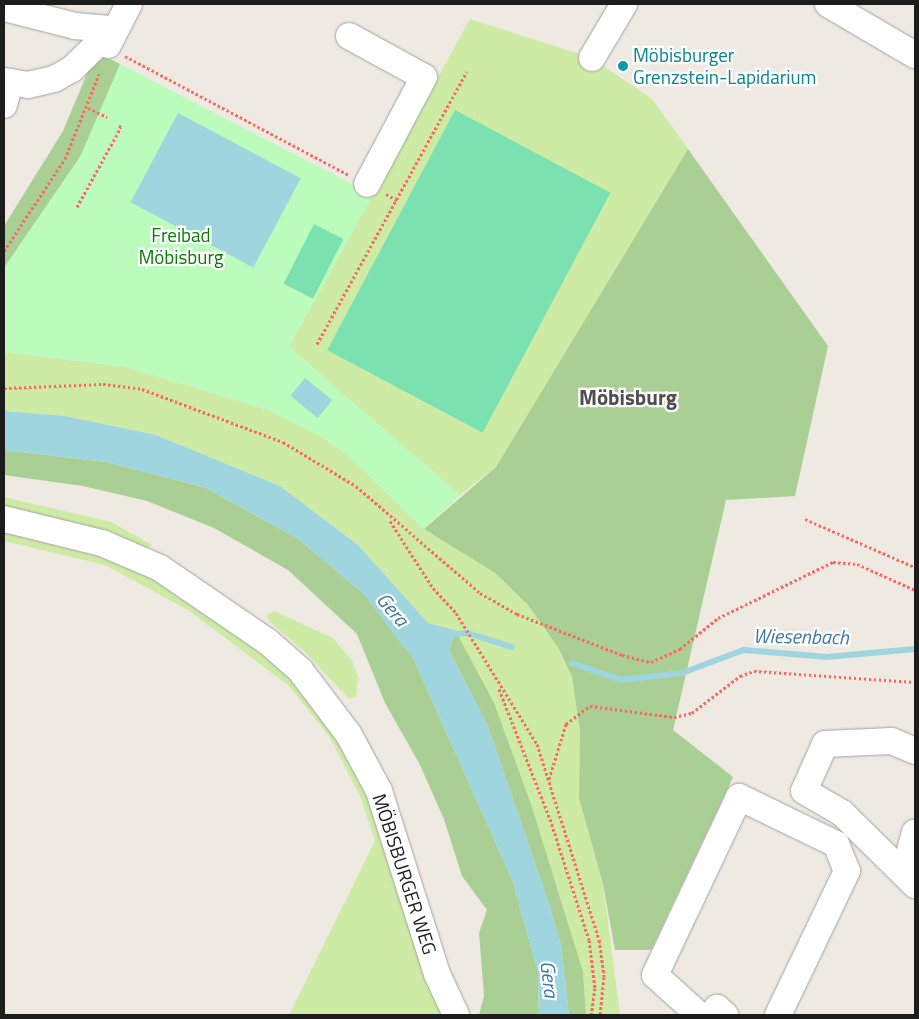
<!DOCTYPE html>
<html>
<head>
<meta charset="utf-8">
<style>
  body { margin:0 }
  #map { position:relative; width:919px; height:1019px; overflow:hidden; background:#eee9e1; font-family:"Titillium Web",sans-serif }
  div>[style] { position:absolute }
  .grass>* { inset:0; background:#cdeba4 }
  .forest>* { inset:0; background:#aacf94 }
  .park>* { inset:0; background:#bbfbbb }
  .pitch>* { inset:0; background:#7be1b1; transform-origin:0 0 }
  .water>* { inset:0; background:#9fd5de; transform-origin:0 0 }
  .stream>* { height:5.5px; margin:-2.75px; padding:0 2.75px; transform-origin:2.75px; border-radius:2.75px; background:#9fd5de }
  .path>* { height:3px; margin-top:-1.5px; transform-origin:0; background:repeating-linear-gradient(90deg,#ff6561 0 2.5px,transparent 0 5px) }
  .roads { filter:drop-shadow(0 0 1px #a3a3a3) drop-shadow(0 0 1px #a3a3a3) }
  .minor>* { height:26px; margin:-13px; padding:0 13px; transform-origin:13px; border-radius:13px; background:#fff }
  .dots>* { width:14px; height:14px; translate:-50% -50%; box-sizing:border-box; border:2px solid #fff; border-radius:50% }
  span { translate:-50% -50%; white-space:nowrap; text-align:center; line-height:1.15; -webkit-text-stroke:4.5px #fff; paint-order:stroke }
  .culture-label { font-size:19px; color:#0d838f }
  .left { translate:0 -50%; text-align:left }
  .park-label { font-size:19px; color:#077d07 }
  .street-label { font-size:19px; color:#1c1c1c }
  .water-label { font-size:20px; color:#41789e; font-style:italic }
  .quarter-label { font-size:21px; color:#4f4f4f; font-weight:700 }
  .frame { position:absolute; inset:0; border:5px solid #1c1c1c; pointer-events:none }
</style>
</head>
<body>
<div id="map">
  <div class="grass">
    <div style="clip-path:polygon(470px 19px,592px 58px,652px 99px,688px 149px,496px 467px,460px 495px,289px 347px)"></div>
    <div style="clip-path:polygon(4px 352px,126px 367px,268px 410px,320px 436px,349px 456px,424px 529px,495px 573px,528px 605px,559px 649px,572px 677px,580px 731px,579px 798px,603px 884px,620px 1015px,586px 1015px,583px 972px,455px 630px,428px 623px,358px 545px,280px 486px,156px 435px,65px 416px,4px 411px)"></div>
    <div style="clip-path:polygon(4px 497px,111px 522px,152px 545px,145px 549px,4px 509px)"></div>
    <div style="clip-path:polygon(4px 529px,43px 536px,156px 576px,293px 676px,357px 766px,446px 1015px,289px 1015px,375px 841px,360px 796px,329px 736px,288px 685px,188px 610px,105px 565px,4px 541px)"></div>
    <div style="clip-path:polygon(274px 611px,333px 638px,352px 661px,358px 676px,356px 696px,349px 699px,304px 651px,269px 621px,267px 615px)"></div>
  </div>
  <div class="forest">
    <div style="clip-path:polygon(96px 52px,120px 64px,102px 115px,80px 157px,4px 268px,4px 226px,63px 131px)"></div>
    <div style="clip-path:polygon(688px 149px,828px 346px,795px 496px,726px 500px,673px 730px,733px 777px,651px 950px,615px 950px,603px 884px,579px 798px,580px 731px,572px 677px,559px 649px,528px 605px,495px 573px,424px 529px,496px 467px)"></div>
    <div style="clip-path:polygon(4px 450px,106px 462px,204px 487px,297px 538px,365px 595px,414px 660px,513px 882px,538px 972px,539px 1015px,479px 1015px,484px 996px,479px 933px,487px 910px,462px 876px,444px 819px,419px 763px,385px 703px,357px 634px,288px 570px,214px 528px,147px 501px,83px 486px,4px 475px)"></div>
    <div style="clip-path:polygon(455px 630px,494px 703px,531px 804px,583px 972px,586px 1015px,569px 1015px,561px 946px,550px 907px,487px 724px,449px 651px)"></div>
  </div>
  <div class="park">
    <div style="clip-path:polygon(120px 64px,373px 195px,289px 347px,460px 495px,424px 529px,348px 456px,320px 436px,268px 410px,126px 367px,4px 352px,4px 268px,80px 157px)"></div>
  </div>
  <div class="pitch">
    <div style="left:455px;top:110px;width:176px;height:272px;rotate:28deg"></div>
    <div style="left:314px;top:224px;width:33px;height:67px;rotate:27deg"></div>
  </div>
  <div class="water">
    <div style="left:178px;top:113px;width:139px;height:101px;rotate:28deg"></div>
    <div style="left:305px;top:378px;width:35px;height:23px;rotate:39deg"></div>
    <div style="clip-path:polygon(4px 411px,65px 416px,156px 435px,280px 486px,358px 545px,428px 623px,455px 630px,449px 651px,487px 724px,550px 907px,561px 946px,569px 1015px,539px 1015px,538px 972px,513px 882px,414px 660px,365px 595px,297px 538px,204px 487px,106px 462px,4px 450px)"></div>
  </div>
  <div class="stream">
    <div style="left:447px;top:635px;width:21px;rotate:-5deg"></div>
    <div style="left:468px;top:633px;width:46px;rotate:17.7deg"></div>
    <div style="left:572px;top:663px;width:52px;rotate:19.1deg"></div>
    <div style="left:621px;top:680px;width:61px;rotate:-6.5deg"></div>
    <div style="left:682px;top:673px;width:66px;rotate:-20.4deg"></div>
    <div style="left:744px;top:650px;width:83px;rotate:4.8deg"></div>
    <div style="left:827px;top:657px;width:88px;rotate:-5.2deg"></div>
  </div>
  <div class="path">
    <div style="left:125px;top:56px;width:254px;rotate:28deg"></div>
    <div style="left:88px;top:108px;width:21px;rotate:25deg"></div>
    <div style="left:386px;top:194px;width:13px;rotate:29deg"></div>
    <div style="left:77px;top:207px;width:91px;rotate:-61.2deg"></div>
    <div style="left:121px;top:127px;width:4px;rotate:-146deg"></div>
    <div style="left:4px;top:251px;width:110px;rotate:-56.5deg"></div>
    <div style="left:65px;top:159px;width:92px;rotate:-68.2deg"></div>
    <div style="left:317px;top:344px;width:311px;rotate:-61.2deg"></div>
    <div style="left:4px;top:388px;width:99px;rotate:-2.3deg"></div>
    <div style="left:103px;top:384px;width:39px;rotate:7deg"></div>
    <div style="left:142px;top:389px;width:151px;rotate:20.6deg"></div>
    <div style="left:283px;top:442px;width:85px;rotate:31.1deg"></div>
    <div style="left:356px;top:486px;width:164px;rotate:40.8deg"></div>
    <div style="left:480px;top:593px;width:43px;rotate:29.6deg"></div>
    <div style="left:517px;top:614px;width:113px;rotate:21.3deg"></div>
    <div style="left:622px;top:655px;width:30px;rotate:14deg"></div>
    <div style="left:651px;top:662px;width:32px;rotate:-24deg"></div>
    <div style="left:680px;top:649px;width:49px;rotate:-39.2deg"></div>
    <div style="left:718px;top:618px;width:128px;rotate:-26deg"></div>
    <div style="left:833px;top:562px;width:24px;rotate:5deg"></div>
    <div style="left:857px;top:564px;width:64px;rotate:24.1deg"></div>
    <div style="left:805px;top:519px;width:120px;rotate:23.6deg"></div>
    <div style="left:390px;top:521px;width:80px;rotate:57.3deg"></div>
    <div style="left:433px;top:588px;width:34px;rotate:47deg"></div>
    <div style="left:456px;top:613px;width:154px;rotate:58.3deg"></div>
    <div style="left:537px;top:744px;width:206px;rotate:72.4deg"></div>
    <div style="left:599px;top:940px;width:37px;rotate:82deg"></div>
    <div style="left:604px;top:977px;width:38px;rotate:96deg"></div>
    <div style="left:499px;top:689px;width:140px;rotate:68.6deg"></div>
    <div style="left:550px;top:819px;width:127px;rotate:72.1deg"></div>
    <div style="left:589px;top:940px;width:48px;rotate:82.9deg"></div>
    <div style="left:595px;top:988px;width:27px;rotate:98deg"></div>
    <div style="left:549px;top:779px;width:58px;rotate:-72.8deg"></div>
    <div style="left:566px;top:724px;width:30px;rotate:-37deg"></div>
    <div style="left:590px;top:706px;width:85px;rotate:7.5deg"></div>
    <div style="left:674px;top:717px;width:18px;rotate:-13deg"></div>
    <div style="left:692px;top:713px;width:61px;rotate:-37.6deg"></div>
    <div style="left:740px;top:676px;width:15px;rotate:-20deg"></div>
    <div style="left:754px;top:671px;width:161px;rotate:3.9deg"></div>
  </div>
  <div class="roads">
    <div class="minor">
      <div style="left:828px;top:4px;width:101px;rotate:30.4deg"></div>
      <div style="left:4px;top:8px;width:73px;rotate:14.2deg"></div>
      <div style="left:75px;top:26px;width:38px;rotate:5deg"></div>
      <div style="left:349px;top:36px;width:85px;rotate:28.7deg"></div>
      <div style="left:424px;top:77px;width:121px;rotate:118deg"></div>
      <div style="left:108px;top:45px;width:46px;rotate:-62.9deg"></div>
      <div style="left:592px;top:58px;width:63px;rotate:-59.3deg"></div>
      <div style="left:4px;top:81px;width:24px;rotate:9deg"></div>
      <div style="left:28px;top:85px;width:27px;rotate:-13deg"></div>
      <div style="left:54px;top:79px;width:21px;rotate:-29deg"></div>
      <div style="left:72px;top:69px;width:57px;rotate:-44.3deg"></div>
      <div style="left:4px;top:105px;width:24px;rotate:-75deg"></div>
      <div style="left:4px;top:519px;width:101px;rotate:13.8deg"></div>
      <div style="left:102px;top:543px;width:63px;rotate:23.3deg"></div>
      <div style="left:160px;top:568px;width:131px;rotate:34.4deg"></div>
      <div style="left:268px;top:642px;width:43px;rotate:41.2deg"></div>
      <div style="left:300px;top:670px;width:81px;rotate:53deg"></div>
      <div style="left:349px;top:735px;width:64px;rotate:61.8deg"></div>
      <div style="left:379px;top:791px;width:192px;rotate:72.4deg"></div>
      <div style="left:437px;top:974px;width:45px;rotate:65.1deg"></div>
      <div style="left:915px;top:751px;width:26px;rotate:-157deg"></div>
      <div style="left:891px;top:741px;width:66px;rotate:177.4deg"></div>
      <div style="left:825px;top:744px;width:51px;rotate:114.1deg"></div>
      <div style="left:804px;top:791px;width:44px;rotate:30.1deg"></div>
      <div style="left:842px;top:813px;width:103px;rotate:44.6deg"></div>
      <div style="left:904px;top:873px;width:42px;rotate:-75deg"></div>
      <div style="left:699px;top:1015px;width:59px;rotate:-137.7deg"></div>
      <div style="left:655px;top:975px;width:197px;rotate:-64.7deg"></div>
      <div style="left:739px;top:797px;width:108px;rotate:25.9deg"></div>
      <div style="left:836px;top:844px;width:29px;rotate:68deg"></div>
      <div style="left:847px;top:871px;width:160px;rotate:115.6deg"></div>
      <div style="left:712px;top:1015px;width:9px;rotate:-54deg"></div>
      <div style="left:717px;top:1008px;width:11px;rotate:41deg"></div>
    </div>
  </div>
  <div class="dots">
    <div style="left:623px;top:66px;background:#0f9aa8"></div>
  </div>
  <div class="culture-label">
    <span class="left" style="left:633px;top:66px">Möbisburger<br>Grenzstein-Lapidarium</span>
  </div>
  <div class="park-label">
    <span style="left:181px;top:246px">Freibad<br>Möbisburg</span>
  </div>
  <div class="street-label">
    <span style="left:405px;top:874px;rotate:72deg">MÖBISBURGER WEG</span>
  </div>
  <div class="water-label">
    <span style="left:393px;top:609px;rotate:49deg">Gera</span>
    <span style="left:801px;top:636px;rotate:1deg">Wiesenbach</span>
    <span style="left:550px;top:979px;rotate:83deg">Gera</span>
  </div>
  <div class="quarter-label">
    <span style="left:628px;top:397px">Möbisburg</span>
  </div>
  <div class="frame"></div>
</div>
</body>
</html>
